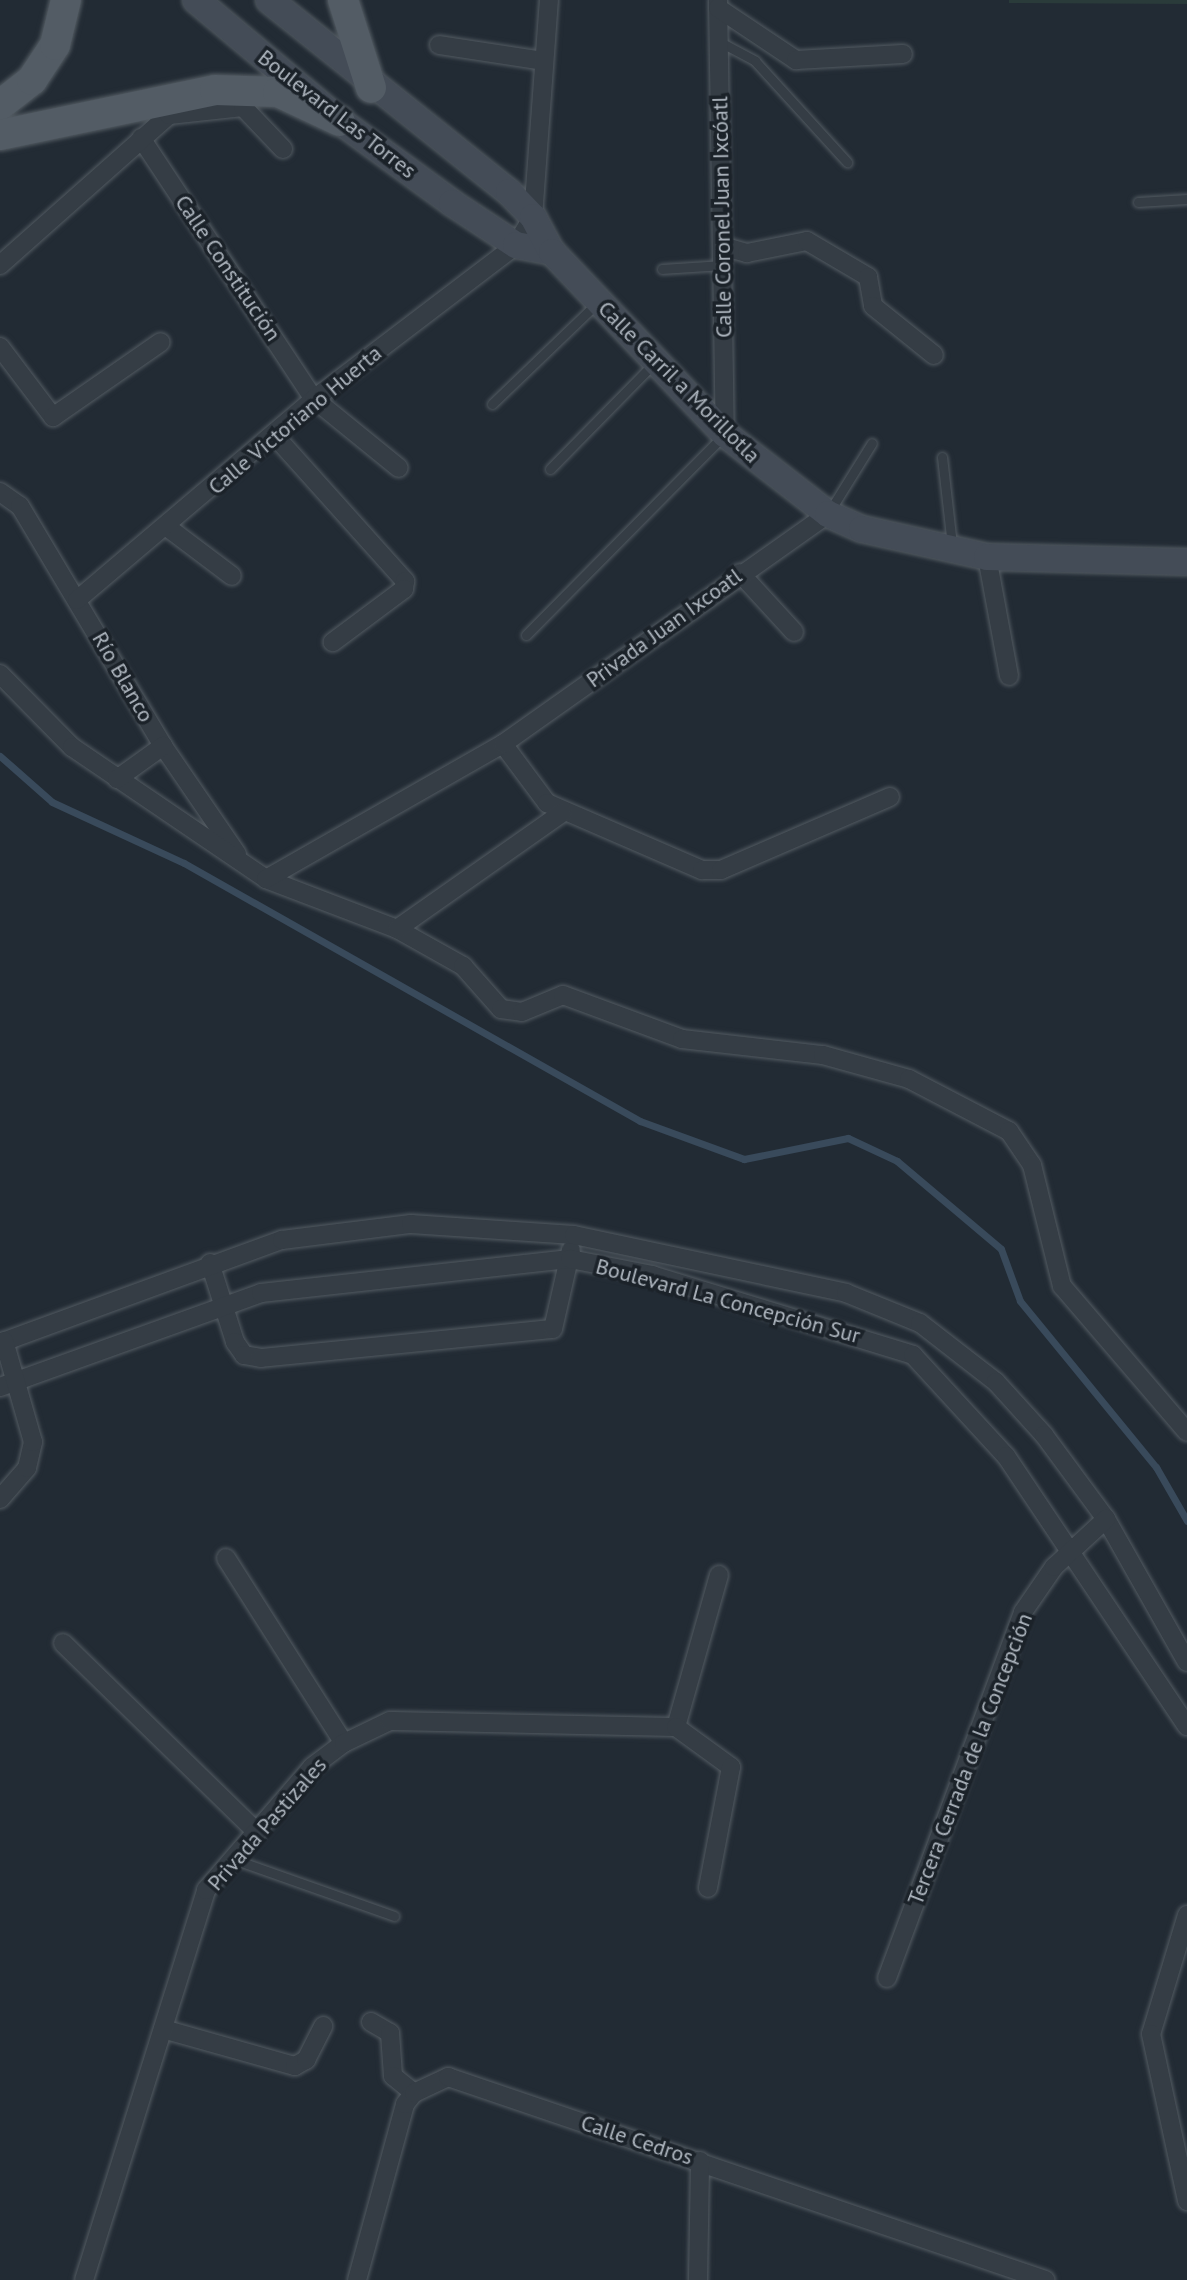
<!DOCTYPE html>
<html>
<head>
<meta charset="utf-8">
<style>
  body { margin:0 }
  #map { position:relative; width:1187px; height:2280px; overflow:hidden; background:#222b34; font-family:"PT Sans",sans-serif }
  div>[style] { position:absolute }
  .green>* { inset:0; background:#2a3b3a }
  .stream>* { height:7px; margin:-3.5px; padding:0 3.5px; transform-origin:3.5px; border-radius:3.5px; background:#394a5b }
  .roads { filter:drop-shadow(0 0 2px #535b62) drop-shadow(0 0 2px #535b62) }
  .lane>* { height:9px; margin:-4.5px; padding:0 4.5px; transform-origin:4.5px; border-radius:4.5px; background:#353d45 }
  .street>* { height:18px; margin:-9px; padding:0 9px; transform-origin:9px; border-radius:9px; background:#353d45 }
  .secondary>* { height:26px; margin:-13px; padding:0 13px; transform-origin:13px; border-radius:13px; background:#444c57 }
  .primary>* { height:30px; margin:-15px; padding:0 15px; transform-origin:15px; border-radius:15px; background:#535c65 }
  span { translate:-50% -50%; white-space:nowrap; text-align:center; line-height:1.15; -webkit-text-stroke:7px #1b2229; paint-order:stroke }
  .street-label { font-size:22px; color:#b0b8c1 }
</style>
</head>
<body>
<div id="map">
  <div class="green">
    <div style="clip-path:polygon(1009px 0,1187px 0,1187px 4px,1009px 3px)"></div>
  </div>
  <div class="stream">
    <div style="left:0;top:756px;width:69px;rotate:41.5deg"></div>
    <div style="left:52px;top:802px;width:145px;rotate:24.8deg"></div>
    <div style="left:184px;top:863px;width:524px;rotate:29.5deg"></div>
    <div style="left:640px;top:1121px;width:111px;rotate:20.1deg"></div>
    <div style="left:744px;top:1159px;width:106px;rotate:-11.4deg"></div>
    <div style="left:848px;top:1138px;width:54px;rotate:25.1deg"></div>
    <div style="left:897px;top:1161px;width:136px;rotate:40.2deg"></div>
    <div style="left:1001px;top:1249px;width:55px;rotate:69.9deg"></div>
    <div style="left:1020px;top:1301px;width:215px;rotate:50.7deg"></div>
    <div style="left:1156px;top:1467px;width:62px;rotate:60.1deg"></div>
  </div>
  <div class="roads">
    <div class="lane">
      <div style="left:720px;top:42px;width:40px;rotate:28deg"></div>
      <div style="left:755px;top:61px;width:137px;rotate:47.7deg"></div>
      <div style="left:1138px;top:202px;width:49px;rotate:-3.5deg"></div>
      <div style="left:662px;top:269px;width:60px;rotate:-3.8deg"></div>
      <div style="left:492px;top:404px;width:144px;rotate:-43.9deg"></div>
      <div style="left:942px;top:457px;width:89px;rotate:83.5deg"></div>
      <div style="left:550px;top:469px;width:148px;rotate:-45.5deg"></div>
      <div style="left:829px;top:512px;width:81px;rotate:-58.1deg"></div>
      <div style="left:526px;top:635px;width:281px;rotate:-45.3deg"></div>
      <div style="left:233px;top:1859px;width:171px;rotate:19.5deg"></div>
    </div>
    <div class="street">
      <div style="left:718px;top:0;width:434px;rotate:89.1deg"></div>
      <div style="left:718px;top:8px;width:94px;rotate:33.7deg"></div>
      <div style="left:796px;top:60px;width:107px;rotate:-3.2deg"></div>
      <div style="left:439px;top:45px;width:106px;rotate:8.7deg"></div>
      <div style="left:141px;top:138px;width:313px;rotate:56.5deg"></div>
      <div style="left:314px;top:399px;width:109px;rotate:39.1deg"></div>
      <div style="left:722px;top:246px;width:26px;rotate:16deg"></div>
      <div style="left:747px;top:253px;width:61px;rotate:-11.3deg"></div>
      <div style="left:807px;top:241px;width:71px;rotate:30.5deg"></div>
      <div style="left:868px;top:277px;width:29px;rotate:80deg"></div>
      <div style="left:873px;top:306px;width:78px;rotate:38.8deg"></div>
      <div style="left:0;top:265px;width:226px;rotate:-41.6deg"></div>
      <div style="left:169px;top:115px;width:74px;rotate:-6.2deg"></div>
      <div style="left:243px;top:107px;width:58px;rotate:46.4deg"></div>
      <div style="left:0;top:347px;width:88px;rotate:52.9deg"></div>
      <div style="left:53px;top:417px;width:131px;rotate:-34.8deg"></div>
      <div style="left:275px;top:436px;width:195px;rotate:48.1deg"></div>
      <div style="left:405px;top:581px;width:8px;rotate:97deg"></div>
      <div style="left:404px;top:589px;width:89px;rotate:143.3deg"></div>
      <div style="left:0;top:492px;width:24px;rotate:35deg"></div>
      <div style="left:20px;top:506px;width:279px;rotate:59.2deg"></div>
      <div style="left:163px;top:746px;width:131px;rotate:55.6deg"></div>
      <div style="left:167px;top:527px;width:81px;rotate:37deg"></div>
      <div style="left:987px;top:557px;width:121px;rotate:79.5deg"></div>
      <div style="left:740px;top:573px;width:80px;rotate:47.5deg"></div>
      <div style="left:77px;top:600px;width:311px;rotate:-40.3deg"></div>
      <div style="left:314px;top:399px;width:254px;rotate:-37.3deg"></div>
      <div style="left:516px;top:245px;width:33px;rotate:-59deg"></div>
      <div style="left:533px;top:217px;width:218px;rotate:-85.8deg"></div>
      <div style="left:0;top:674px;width:103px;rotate:45.4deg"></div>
      <div style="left:72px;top:747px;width:235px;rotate:34.2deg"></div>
      <div style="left:266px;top:879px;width:140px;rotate:20.9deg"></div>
      <div style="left:397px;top:929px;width:76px;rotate:29.3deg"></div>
      <div style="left:463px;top:966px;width:57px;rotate:48.5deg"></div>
      <div style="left:501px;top:1009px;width:21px;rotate:8deg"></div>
      <div style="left:522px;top:1012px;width:44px;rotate:-22.5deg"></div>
      <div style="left:563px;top:995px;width:127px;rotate:20.3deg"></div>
      <div style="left:682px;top:1039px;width:142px;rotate:6.5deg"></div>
      <div style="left:823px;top:1055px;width:89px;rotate:15.6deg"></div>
      <div style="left:909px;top:1079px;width:113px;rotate:27.5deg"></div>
      <div style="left:1009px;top:1131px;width:41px;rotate:55.9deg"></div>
      <div style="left:1032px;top:1165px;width:125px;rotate:76.1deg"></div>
      <div style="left:1062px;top:1286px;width:192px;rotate:49.4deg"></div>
      <div style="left:503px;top:744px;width:74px;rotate:53.3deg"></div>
      <div style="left:547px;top:803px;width:169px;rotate:23.4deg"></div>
      <div style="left:702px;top:870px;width:19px"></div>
      <div style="left:721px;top:870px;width:184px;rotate:-23.4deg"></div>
      <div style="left:117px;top:779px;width:57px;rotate:-35.7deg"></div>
      <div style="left:266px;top:879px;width:273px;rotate:-29.7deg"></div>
      <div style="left:503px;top:744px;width:398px;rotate:-35.3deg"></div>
      <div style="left:397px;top:929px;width:202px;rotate:-35.1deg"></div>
      <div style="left:210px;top:1263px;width:83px;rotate:72.4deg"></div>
      <div style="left:235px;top:1342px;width:16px;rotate:55deg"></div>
      <div style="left:244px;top:1355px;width:17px;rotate:10deg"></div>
      <div style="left:261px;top:1358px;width:293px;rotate:-5.7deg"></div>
      <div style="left:553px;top:1329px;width:81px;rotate:-77.2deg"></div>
      <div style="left:0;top:1343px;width:300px;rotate:-20.1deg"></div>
      <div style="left:282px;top:1240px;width:130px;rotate:-7.1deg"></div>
      <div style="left:411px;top:1224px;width:163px;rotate:3.9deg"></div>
      <div style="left:574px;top:1235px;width:278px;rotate:12deg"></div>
      <div style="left:846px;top:1293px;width:80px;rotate:22.1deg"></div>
      <div style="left:920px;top:1323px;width:96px;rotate:37.8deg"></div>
      <div style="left:996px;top:1382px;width:72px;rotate:47.8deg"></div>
      <div style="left:1044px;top:1435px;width:104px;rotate:53.6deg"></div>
      <div style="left:1106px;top:1519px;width:164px;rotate:60.5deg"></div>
      <div style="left:0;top:1387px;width:277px;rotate:-19.8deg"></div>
      <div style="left:261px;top:1293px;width:311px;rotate:-6.3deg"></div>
      <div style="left:570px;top:1259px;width:84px;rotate:11deg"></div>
      <div style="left:652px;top:1275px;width:273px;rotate:17deg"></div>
      <div style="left:913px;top:1355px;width:137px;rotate:47.4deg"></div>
      <div style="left:1006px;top:1456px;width:325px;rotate:56.2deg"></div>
      <div style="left:0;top:1499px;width:41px;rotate:-48.9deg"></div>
      <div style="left:27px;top:1468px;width:27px;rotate:-77deg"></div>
      <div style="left:33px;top:1442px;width:105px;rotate:-106deg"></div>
      <div style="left:226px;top:1558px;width:219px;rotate:57.5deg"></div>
      <div style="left:63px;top:1643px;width:271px;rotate:44.3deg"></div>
      <div style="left:676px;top:1727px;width:158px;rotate:-74.2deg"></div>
      <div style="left:1187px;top:1915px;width:124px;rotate:106.8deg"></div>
      <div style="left:1151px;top:2034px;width:171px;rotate:77.8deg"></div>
      <div style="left:887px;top:1978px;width:390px;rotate:-69.6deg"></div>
      <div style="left:1023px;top:1612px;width:55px;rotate:-55.4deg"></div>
      <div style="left:1054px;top:1567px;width:71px;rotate:-42.7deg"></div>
      <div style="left:371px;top:2022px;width:22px;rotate:30deg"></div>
      <div style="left:390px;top:2033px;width:43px;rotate:86deg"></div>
      <div style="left:393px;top:2076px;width:27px;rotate:39deg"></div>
      <div style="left:163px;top:2029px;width:137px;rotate:15.7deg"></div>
      <div style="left:295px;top:2066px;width:13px;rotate:-29deg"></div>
      <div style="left:306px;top:2060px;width:38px;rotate:-63deg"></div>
      <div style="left:84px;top:2280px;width:409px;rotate:-72.6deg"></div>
      <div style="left:206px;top:1890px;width:162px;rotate:-49.2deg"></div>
      <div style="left:312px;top:1767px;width:40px;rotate:-37deg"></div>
      <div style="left:344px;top:1743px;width:51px;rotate:-25.6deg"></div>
      <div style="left:390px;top:1721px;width:286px;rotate:1.2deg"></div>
      <div style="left:676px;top:1727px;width:68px;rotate:36deg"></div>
      <div style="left:731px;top:1767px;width:123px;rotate:100.8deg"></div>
      <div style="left:357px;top:2280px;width:182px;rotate:-74.7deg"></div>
      <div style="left:405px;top:2104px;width:14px;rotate:-51deg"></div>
      <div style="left:414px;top:2093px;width:38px;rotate:-25deg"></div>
      <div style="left:448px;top:2077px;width:631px;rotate:18.78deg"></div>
      <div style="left:698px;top:2280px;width:119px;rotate:-89deg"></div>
    </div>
    <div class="secondary">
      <div style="left:196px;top:0;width:188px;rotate:40deg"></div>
      <div style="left:340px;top:121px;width:139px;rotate:36.2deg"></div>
      <div style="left:452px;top:203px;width:77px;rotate:33.3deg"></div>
      <div style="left:516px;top:245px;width:37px;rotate:11deg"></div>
      <div style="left:269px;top:0;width:307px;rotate:38.7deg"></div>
      <div style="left:509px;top:192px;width:35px;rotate:46deg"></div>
      <div style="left:533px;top:217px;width:40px;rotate:62deg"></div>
      <div style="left:552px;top:252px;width:251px;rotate:46.5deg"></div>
      <div style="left:725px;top:434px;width:130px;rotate:37.8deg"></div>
      <div style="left:828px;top:514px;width:37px;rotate:24deg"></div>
      <div style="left:862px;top:529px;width:128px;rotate:12.6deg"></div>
      <div style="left:987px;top:557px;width:200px;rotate:1.4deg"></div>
    </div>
    <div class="primary">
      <div style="left:343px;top:0;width:92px;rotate:72.3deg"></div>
      <div style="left:0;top:105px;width:41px;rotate:-38deg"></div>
      <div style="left:32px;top:80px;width:42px;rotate:-56.7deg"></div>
      <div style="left:55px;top:45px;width:46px;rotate:-76.3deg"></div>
      <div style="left:0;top:135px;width:220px;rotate:-11.8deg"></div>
      <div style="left:215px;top:90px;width:63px;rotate:1.8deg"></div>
      <div style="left:278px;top:92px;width:68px;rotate:25.1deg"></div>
    </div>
  </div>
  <div class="street-label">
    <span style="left:337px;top:114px;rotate:38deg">Boulevard Las Torres</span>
    <span style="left:722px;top:217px;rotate:-91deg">Calle Coronel Juan Ixcóatl</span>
    <span style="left:228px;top:268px;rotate:56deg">Calle Constitución</span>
    <span style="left:679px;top:382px;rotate:45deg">Calle Carril a Morillotla</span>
    <span style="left:295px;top:420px;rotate:-40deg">Calle Victoriano Huerta</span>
    <span style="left:664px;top:628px;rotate:-36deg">Privada Juan Ixcoatl</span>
    <span style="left:123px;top:677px;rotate:60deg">Río Blanco</span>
    <span style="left:728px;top:1301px;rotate:15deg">Boulevard La Concepción Sur</span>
    <span style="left:970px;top:1759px;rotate:-69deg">Tercera Cerrada de la Concepción</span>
    <span style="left:267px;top:1824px;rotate:-49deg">Privada Pastizales</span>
    <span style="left:637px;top:2140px;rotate:18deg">Calle Cedros</span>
  </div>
</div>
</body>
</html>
